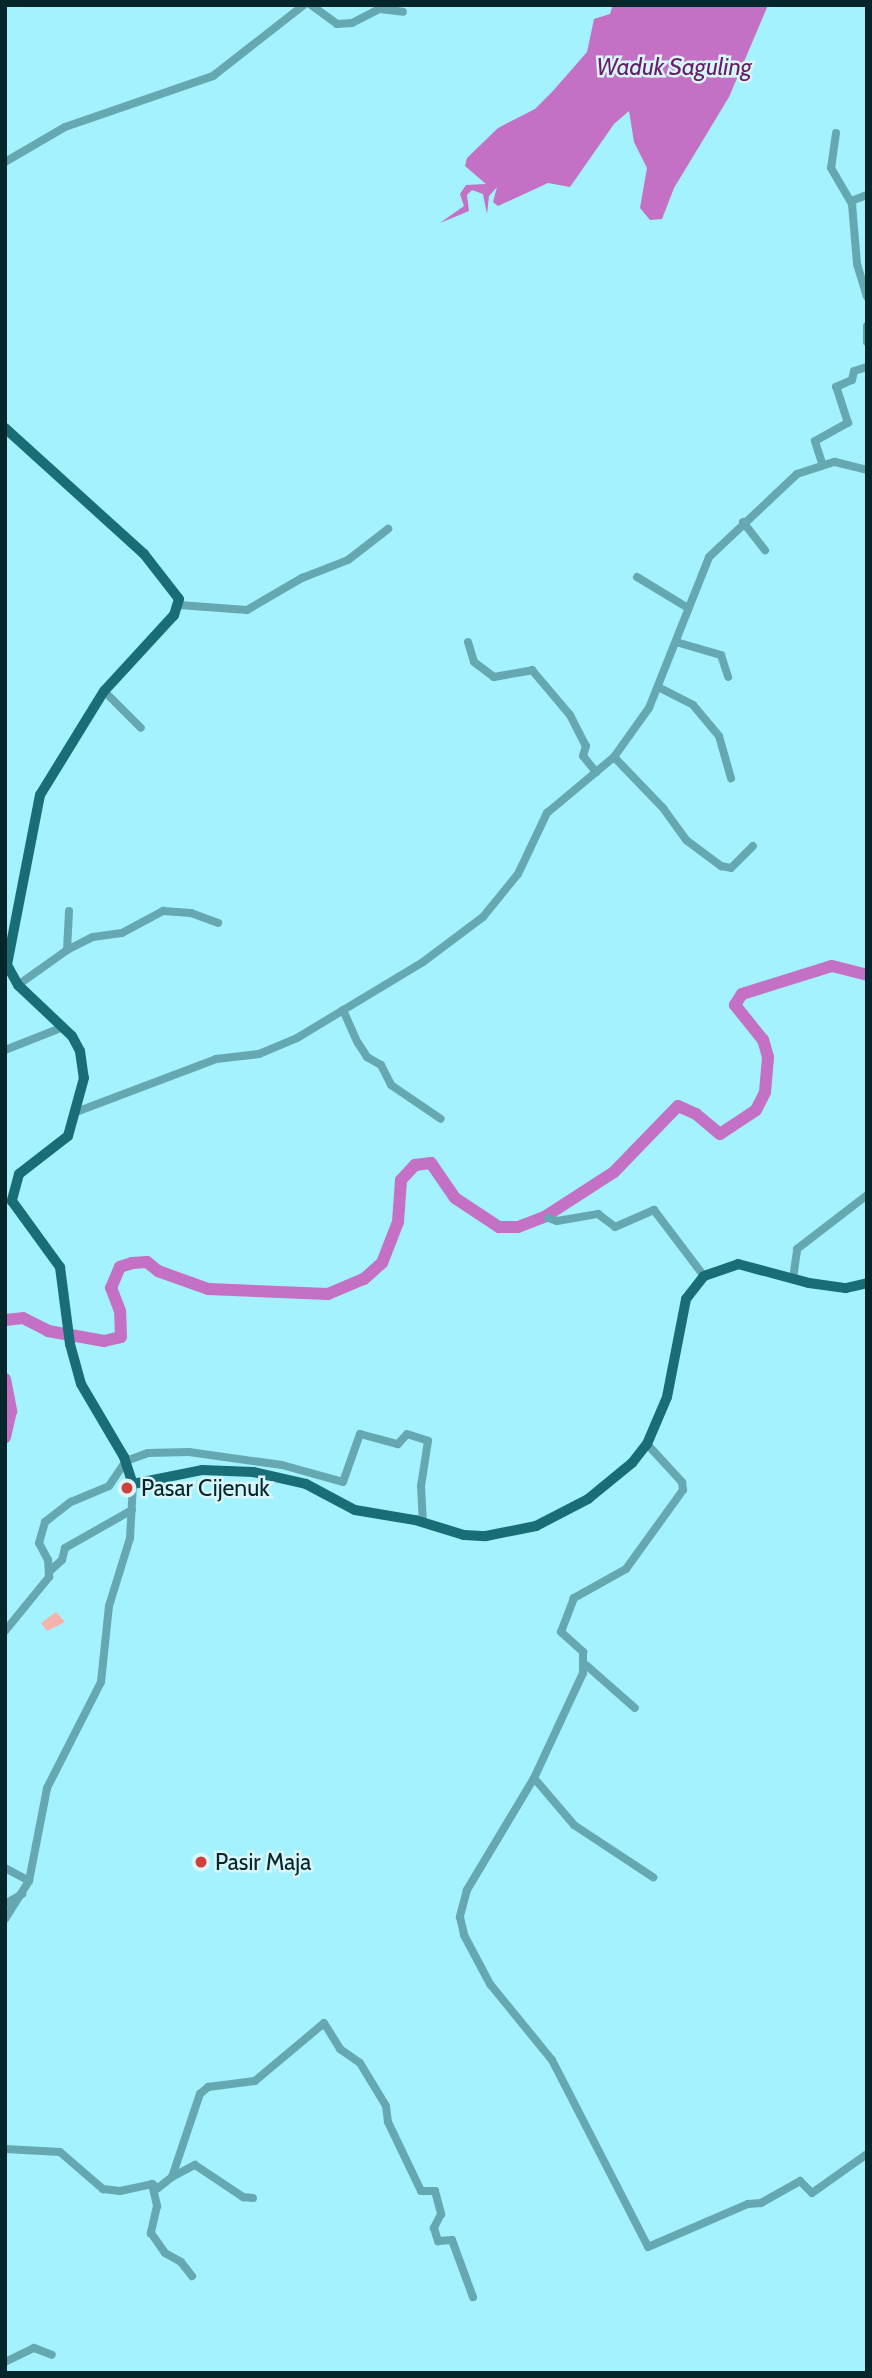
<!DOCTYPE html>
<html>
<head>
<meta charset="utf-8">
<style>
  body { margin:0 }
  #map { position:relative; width:872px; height:2378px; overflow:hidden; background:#a4f2fd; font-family:Cabin,sans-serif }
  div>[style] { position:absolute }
  .green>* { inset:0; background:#f5b3ab }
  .water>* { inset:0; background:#c470c4 }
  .river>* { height:12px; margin:-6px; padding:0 6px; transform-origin:6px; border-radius:6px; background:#c470c4 }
  .minor>* { height:8px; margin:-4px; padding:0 4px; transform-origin:4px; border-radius:4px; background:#66a8b1 }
  .major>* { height:10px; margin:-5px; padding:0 5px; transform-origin:5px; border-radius:5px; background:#196d77 }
  .dots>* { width:19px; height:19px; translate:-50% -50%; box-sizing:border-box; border:4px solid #d9f6fa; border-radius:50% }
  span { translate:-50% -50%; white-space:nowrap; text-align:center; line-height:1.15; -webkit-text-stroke:5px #d9f6fa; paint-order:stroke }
  .poi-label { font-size:23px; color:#05272b }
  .left { translate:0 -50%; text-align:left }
  .water-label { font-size:24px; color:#681c6a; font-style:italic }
  .frame { position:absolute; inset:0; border:7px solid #05272b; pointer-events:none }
</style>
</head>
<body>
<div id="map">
  <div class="green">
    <div style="clip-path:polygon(56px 1612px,65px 1622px,47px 1631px,41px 1623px)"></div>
  </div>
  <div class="water">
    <div style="clip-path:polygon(613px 5px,768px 5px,729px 97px,674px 188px,662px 219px,650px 220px,640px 208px,647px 168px,634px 142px,629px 111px,614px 124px,570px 187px,548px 183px,498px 206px,493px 202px,497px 187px,489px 196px,487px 214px,483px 194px,472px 190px,467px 195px,469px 211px,440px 223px,464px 206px,460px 194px,466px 185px,486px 184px,465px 166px,467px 158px,498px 128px,535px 109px,552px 92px,587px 52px,594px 19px,610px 14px)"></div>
  </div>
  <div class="river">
    <div style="left:5px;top:1320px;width:18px;rotate:-6deg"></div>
    <div style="left:23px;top:1318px;width:28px;rotate:27deg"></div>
    <div style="left:48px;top:1331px;width:57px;rotate:10.1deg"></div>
    <div style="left:104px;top:1341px;width:17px;rotate:-13deg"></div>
    <div style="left:121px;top:1337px;width:26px;rotate:-92deg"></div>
    <div style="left:120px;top:1311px;width:25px;rotate:-111deg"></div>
    <div style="left:111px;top:1288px;width:23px;rotate:-67deg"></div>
    <div style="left:120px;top:1267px;width:13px;rotate:-18deg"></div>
    <div style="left:132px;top:1263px;width:15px;rotate:-4deg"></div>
    <div style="left:147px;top:1262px;width:14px;rotate:39deg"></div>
    <div style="left:158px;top:1271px;width:53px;rotate:19.8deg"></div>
    <div style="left:208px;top:1289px;width:120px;rotate:2.4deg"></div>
    <div style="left:328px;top:1294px;width:39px;rotate:-23deg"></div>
    <div style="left:364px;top:1279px;width:24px;rotate:-42deg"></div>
    <div style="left:382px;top:1263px;width:44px;rotate:-68.7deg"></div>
    <div style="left:398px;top:1222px;width:42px;rotate:-85.9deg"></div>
    <div style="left:401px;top:1180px;width:21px;rotate:-47deg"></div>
    <div style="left:415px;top:1165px;width:16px;rotate:-7deg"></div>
    <div style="left:431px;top:1163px;width:42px;rotate:55.6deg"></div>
    <div style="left:455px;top:1198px;width:53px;rotate:33.4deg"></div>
    <div style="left:499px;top:1227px;width:19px"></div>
    <div style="left:518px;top:1227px;width:30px;rotate:-21deg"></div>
    <div style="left:546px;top:1216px;width:81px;rotate:-32.9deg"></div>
    <div style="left:614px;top:1172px;width:92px;rotate:-45.9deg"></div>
    <div style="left:678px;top:1106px;width:20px;rotate:24deg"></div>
    <div style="left:696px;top:1114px;width:31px;rotate:40deg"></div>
    <div style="left:720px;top:1134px;width:43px;rotate:-33.7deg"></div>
    <div style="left:756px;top:1110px;width:20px;rotate:-63deg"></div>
    <div style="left:765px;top:1092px;width:35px;rotate:-85deg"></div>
    <div style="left:768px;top:1057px;width:18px;rotate:-106deg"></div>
    <div style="left:763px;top:1040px;width:45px;rotate:-128.7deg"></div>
    <div style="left:735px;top:1005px;width:13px;rotate:-58deg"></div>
    <div style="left:742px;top:994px;width:94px;rotate:-17.3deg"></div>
    <div style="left:832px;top:966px;width:36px;rotate:14deg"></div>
    <div style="left:5px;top:1379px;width:33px;rotate:79deg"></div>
    <div style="left:11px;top:1411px;width:27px;rotate:103deg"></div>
  </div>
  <div class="minor">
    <div style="left:311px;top:5px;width:32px;rotate:36deg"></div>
    <div style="left:337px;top:24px;width:15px;rotate:-4deg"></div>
    <div style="left:352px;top:23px;width:31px;rotate:-27deg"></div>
    <div style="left:380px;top:9px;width:23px;rotate:7deg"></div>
    <div style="left:836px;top:133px;width:35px;rotate:98deg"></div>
    <div style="left:831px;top:168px;width:42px;rotate:59.7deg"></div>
    <div style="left:852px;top:204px;width:60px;rotate:85.2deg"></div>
    <div style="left:857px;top:264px;width:34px;rotate:73deg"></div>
    <div style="left:5px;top:162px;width:69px;rotate:-30.3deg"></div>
    <div style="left:65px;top:127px;width:157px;rotate:-19deg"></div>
    <div style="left:213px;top:76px;width:115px;rotate:-38deg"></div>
    <div style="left:851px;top:201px;width:17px;rotate:-21deg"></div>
    <div style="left:867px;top:326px;width:16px;rotate:90deg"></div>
    <div style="left:822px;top:463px;width:23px;rotate:-108deg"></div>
    <div style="left:815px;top:441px;width:38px;rotate:-29deg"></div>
    <div style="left:848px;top:423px;width:38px;rotate:-108deg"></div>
    <div style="left:836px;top:387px;width:17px;rotate:-24deg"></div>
    <div style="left:852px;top:380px;width:9px;rotate:-77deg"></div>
    <div style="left:854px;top:371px;width:14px;rotate:-17deg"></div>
    <div style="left:743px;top:522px;width:36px;rotate:52deg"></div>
    <div style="left:637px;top:577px;width:60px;rotate:31.3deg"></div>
    <div style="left:179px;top:605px;width:68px;rotate:4.2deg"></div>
    <div style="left:247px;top:610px;width:64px;rotate:-30.2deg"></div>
    <div style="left:302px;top:578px;width:49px;rotate:-21.4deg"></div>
    <div style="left:348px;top:560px;width:51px;rotate:-37.8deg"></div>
    <div style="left:468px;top:642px;width:21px;rotate:73deg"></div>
    <div style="left:474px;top:662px;width:25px;rotate:37deg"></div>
    <div style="left:494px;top:677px;width:39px;rotate:-10deg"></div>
    <div style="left:532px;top:670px;width:59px;rotate:49.8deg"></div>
    <div style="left:570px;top:715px;width:35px;rotate:63deg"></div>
    <div style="left:586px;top:746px;width:10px;rotate:107deg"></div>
    <div style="left:583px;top:756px;width:21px;rotate:51deg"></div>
    <div style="left:676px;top:642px;width:47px;rotate:16.1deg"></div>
    <div style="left:721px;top:655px;width:23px;rotate:72deg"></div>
    <div style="left:660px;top:688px;width:37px;rotate:27deg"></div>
    <div style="left:693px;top:705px;width:40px;rotate:50deg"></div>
    <div style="left:719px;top:736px;width:44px;rotate:74.1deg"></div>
    <div style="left:104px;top:691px;width:52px;rotate:45deg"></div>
    <div style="left:614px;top:757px;width:71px;rotate:46.1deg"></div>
    <div style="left:663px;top:808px;width:39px;rotate:54deg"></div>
    <div style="left:686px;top:840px;width:44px;rotate:36.6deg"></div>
    <div style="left:721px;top:866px;width:10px;rotate:11deg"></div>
    <div style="left:731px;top:868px;width:31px;rotate:-45deg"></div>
    <div style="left:67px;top:950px;width:39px;rotate:-87deg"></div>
    <div style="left:18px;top:985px;width:60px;rotate:-35.5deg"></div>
    <div style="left:67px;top:950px;width:29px;rotate:-27deg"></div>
    <div style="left:93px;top:937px;width:29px;rotate:-8deg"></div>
    <div style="left:122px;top:933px;width:47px;rotate:-28.2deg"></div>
    <div style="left:163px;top:911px;width:28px;rotate:4deg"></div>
    <div style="left:191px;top:913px;width:29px;rotate:20deg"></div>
    <div style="left:343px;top:1010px;width:36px;rotate:66deg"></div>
    <div style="left:358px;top:1043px;width:17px;rotate:57deg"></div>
    <div style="left:367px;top:1057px;width:16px;rotate:30deg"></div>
    <div style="left:381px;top:1065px;width:22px;rotate:63deg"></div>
    <div style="left:391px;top:1085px;width:60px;rotate:34.2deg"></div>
    <div style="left:5px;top:1050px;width:62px;rotate:-21.6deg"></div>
    <div style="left:76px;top:1112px;width:150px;rotate:-20.7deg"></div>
    <div style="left:216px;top:1059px;width:43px;rotate:-6.6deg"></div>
    <div style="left:259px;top:1054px;width:41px;rotate:-22.8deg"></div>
    <div style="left:297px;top:1038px;width:147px;rotate:-31.1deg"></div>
    <div style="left:423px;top:962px;width:75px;rotate:-36.9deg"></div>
    <div style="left:483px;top:917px;width:55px;rotate:-50.9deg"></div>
    <div style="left:518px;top:874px;width:68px;rotate:-64.6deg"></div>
    <div style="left:547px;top:813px;width:87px;rotate:-39.9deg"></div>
    <div style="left:614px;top:757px;width:60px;rotate:-54.5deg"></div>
    <div style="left:649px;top:708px;width:162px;rotate:-68.3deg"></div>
    <div style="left:709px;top:557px;width:121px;rotate:-43.3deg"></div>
    <div style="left:797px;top:474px;width:40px;rotate:-18deg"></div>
    <div style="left:835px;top:462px;width:33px;rotate:14deg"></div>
    <div style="left:548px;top:1218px;width:9px;rotate:18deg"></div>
    <div style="left:557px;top:1221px;width:42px;rotate:-9.7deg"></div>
    <div style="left:598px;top:1214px;width:21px;rotate:37deg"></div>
    <div style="left:615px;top:1227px;width:43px;rotate:-23.6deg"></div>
    <div style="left:654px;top:1210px;width:83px;rotate:52.9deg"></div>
    <div style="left:793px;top:1279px;width:30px;rotate:-82deg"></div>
    <div style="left:797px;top:1249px;width:88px;rotate:-37.6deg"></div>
    <div style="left:647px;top:1444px;width:52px;rotate:47.4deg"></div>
    <div style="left:682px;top:1482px;width:8px;rotate:83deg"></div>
    <div style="left:683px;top:1490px;width:97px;rotate:125.8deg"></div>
    <div style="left:626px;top:1569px;width:60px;rotate:150.9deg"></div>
    <div style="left:574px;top:1598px;width:36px;rotate:111deg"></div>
    <div style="left:561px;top:1632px;width:30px;rotate:42deg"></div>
    <div style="left:583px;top:1652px;width:21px;rotate:90deg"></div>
    <div style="left:583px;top:1673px;width:116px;rotate:115deg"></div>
    <div style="left:534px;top:1778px;width:131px;rotate:120.9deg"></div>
    <div style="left:467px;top:1890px;width:28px;rotate:105deg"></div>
    <div style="left:460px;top:1917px;width:18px;rotate:77deg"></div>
    <div style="left:464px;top:1935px;width:55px;rotate:62deg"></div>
    <div style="left:490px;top:1984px;width:98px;rotate:50.8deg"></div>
    <div style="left:552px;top:2060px;width:210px;rotate:62.8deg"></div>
    <div style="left:648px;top:2247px;width:109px;rotate:-23.3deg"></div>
    <div style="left:748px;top:2204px;width:13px;rotate:-4deg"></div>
    <div style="left:761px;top:2203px;width:45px;rotate:-29.4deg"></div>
    <div style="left:800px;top:2181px;width:17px;rotate:45deg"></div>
    <div style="left:812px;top:2193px;width:67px;rotate:-35.3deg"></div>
    <div style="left:50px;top:1571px;width:16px;rotate:-43deg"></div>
    <div style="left:62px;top:1560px;width:12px;rotate:-76deg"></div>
    <div style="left:65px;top:1548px;width:77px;rotate:-29.6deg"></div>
    <div style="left:5px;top:1631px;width:70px;rotate:-50.8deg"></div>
    <div style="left:49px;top:1577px;width:17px;rotate:-93deg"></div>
    <div style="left:48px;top:1560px;width:19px;rotate:-118deg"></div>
    <div style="left:39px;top:1543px;width:22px;rotate:-74deg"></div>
    <div style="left:45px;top:1522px;width:33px;rotate:-38deg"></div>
    <div style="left:71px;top:1502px;width:41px;rotate:-22.8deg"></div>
    <div style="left:109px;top:1486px;width:30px;rotate:-56deg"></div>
    <div style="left:126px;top:1461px;width:23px;rotate:-20deg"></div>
    <div style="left:148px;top:1453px;width:41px;rotate:-1.4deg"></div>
    <div style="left:189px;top:1452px;width:94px;rotate:8deg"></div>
    <div style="left:282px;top:1465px;width:63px;rotate:15.6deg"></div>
    <div style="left:343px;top:1482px;width:51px;rotate:-70.5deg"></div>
    <div style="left:360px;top:1434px;width:39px;rotate:15deg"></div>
    <div style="left:398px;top:1444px;width:13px;rotate:-48deg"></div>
    <div style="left:407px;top:1434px;width:22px;rotate:18deg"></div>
    <div style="left:428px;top:1441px;width:46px;rotate:98.8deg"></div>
    <div style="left:421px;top:1486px;width:36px;rotate:87deg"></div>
    <div style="left:586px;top:1665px;width:65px;rotate:41.3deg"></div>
    <div style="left:534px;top:1778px;width:62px;rotate:49.6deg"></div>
    <div style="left:574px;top:1825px;width:95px;rotate:33.4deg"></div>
    <div style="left:5px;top:1868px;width:27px;rotate:28deg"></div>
    <div style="left:5px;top:1904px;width:20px;rotate:-30deg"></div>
    <div style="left:5px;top:1919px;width:45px;rotate:-57.7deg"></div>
    <div style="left:29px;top:1881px;width:95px;rotate:-79deg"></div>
    <div style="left:47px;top:1788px;width:119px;rotate:-63deg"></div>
    <div style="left:101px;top:1682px;width:76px;rotate:-84deg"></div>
    <div style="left:109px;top:1606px;width:71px;rotate:-72.8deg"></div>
    <div style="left:130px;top:1538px;width:54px;rotate:-86.8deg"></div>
    <div style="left:5px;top:2149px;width:55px;rotate:3.1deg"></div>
    <div style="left:60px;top:2152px;width:57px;rotate:40.7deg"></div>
    <div style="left:103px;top:2189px;width:17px;rotate:7deg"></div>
    <div style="left:120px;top:2191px;width:33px;rotate:-12deg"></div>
    <div style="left:152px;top:2184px;width:7px;rotate:34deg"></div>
    <div style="left:158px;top:2188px;width:18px;rotate:-38deg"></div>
    <div style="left:172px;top:2177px;width:88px;rotate:-71.4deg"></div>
    <div style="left:200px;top:2094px;width:11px;rotate:-41deg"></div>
    <div style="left:208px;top:2087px;width:47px;rotate:-7.3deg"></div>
    <div style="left:255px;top:2081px;width:90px;rotate:-40deg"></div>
    <div style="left:324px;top:2023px;width:31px;rotate:58deg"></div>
    <div style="left:340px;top:2049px;width:24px;rotate:35deg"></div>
    <div style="left:360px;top:2063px;width:50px;rotate:58.8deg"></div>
    <div style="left:386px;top:2106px;width:16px;rotate:83deg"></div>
    <div style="left:388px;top:2122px;width:76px;rotate:64.4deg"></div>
    <div style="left:421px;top:2191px;width:14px"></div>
    <div style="left:435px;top:2191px;width:24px;rotate:75deg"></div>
    <div style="left:441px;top:2214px;width:16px;rotate:117deg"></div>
    <div style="left:434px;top:2228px;width:14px;rotate:73deg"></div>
    <div style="left:438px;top:2241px;width:14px;rotate:-4deg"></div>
    <div style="left:452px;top:2240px;width:61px;rotate:69.8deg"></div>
    <div style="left:172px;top:2177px;width:26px;rotate:-28deg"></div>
    <div style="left:195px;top:2165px;width:58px;rotate:33.7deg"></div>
    <div style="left:243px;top:2197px;width:10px;rotate:6deg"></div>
    <div style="left:152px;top:2184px;width:23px;rotate:77deg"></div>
    <div style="left:157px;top:2206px;width:28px;rotate:103deg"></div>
    <div style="left:151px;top:2233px;width:24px;rotate:55deg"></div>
    <div style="left:165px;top:2253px;width:18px;rotate:29deg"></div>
    <div style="left:181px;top:2262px;width:18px;rotate:52deg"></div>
    <div style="left:5px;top:2362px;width:32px;rotate:-26deg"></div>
    <div style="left:34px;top:2348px;width:19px;rotate:21deg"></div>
  </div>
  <div class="major">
    <div style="left:5px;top:428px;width:188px;rotate:42.2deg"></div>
    <div style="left:144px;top:554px;width:57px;rotate:52.1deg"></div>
    <div style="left:179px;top:599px;width:17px;rotate:107deg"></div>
    <div style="left:174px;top:615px;width:103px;rotate:132.6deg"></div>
    <div style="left:104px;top:691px;width:122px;rotate:121.6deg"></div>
    <div style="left:40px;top:795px;width:173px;rotate:101deg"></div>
    <div style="left:7px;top:965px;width:23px;rotate:61deg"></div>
    <div style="left:18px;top:985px;width:74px;rotate:43.4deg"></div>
    <div style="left:72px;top:1036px;width:17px;rotate:62deg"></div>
    <div style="left:80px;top:1051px;width:27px;rotate:82deg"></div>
    <div style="left:84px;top:1078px;width:60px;rotate:105.4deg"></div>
    <div style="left:68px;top:1136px;width:62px;rotate:142.2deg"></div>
    <div style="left:19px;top:1174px;width:28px;rotate:105deg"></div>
    <div style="left:12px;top:1201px;width:82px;rotate:54deg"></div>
    <div style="left:60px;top:1267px;width:78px;rotate:82.6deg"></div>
    <div style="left:70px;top:1344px;width:41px;rotate:74.6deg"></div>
    <div style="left:81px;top:1384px;width:85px;rotate:59.5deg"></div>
    <div style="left:124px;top:1457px;width:28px;rotate:72deg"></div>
    <div style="left:133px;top:1484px;width:70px;rotate:-11.5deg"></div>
    <div style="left:202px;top:1470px;width:51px;rotate:2.2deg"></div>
    <div style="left:253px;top:1472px;width:54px;rotate:12.8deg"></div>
    <div style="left:306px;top:1484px;width:55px;rotate:28deg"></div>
    <div style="left:355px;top:1510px;width:61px;rotate:9.5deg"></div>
    <div style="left:415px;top:1520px;width:51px;rotate:17deg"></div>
    <div style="left:464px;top:1535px;width:22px;rotate:3deg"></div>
    <div style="left:486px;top:1536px;width:51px;rotate:-11.3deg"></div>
    <div style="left:536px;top:1526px;width:59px;rotate:-27.4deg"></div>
    <div style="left:588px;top:1499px;width:57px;rotate:-39.3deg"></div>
    <div style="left:632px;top:1463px;width:24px;rotate:-52deg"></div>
    <div style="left:647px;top:1444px;width:51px;rotate:-66.9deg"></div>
    <div style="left:667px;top:1397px;width:100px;rotate:-79deg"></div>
    <div style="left:686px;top:1299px;width:29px;rotate:-52deg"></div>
    <div style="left:704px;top:1276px;width:36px;rotate:-19deg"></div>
    <div style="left:738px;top:1264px;width:73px;rotate:15deg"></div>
    <div style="left:809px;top:1283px;width:37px;rotate:8deg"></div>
    <div style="left:846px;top:1288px;width:22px;rotate:-13deg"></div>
  </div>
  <div class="dots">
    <div style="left:127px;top:1488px;background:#cf413a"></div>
    <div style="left:201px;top:1862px;background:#cf413a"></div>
  </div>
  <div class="poi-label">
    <span class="left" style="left:141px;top:1488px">Pasar Cijenuk</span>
    <span class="left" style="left:215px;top:1862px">Pasir Maja</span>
  </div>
  <div class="water-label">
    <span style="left:674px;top:67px">Waduk Saguling</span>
  </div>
  <div class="frame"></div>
</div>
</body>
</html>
